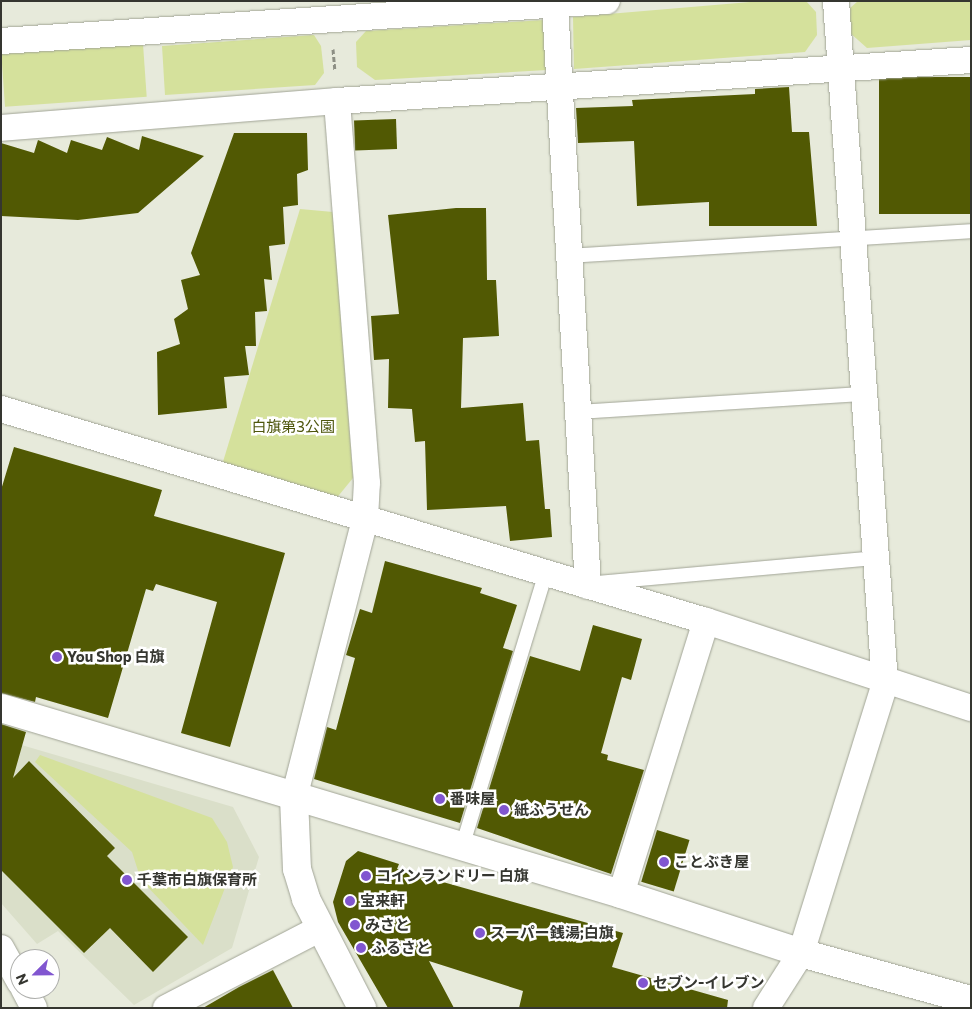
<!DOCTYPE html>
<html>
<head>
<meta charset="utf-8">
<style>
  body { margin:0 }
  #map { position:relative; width:972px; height:1009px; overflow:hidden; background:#e7eadb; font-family:Commissioner,"Noto Sans JP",sans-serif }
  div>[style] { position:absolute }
  .built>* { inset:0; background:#dadfc9 }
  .green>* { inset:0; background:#d5e19c; transform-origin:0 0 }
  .building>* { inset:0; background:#515903; transform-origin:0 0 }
  .path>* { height:3px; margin-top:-1.5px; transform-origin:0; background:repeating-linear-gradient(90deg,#8d8f84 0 5px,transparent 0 7.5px) }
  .roads { filter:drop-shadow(0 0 1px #a1a496) drop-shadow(0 0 1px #a1a496) }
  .service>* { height:14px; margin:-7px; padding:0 7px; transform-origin:7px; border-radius:7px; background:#fff }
  .minor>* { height:26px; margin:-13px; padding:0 13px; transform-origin:13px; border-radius:13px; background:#fff }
  .tertiary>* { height:28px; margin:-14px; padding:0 14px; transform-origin:14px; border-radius:14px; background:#fff }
  .dots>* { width:14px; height:14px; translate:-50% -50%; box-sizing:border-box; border:2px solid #fff; border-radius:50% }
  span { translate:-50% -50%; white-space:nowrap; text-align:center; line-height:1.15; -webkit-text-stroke:5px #fff; paint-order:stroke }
  .park-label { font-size:15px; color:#4e560c }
  .poi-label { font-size:15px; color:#353630; font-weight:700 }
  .left { translate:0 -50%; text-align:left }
  .frame { position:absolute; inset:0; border:2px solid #353630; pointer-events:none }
  .north { position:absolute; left:10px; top:949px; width:50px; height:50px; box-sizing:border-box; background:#fff; border:1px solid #aeafac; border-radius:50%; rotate:247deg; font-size:14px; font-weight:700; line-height:20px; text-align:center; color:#353630 }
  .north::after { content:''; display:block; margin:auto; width:18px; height:22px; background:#8156d0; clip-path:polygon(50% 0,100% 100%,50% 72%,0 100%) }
</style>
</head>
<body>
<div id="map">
  <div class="built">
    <div style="clip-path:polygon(1px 739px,233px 807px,259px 857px,232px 948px,134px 1005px,58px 931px,37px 944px,1px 903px)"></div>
  </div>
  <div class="green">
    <div style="clip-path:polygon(762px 1px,806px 1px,816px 12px,817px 35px,805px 52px,574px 69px,573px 17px)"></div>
    <div style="clip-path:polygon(858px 1px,971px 1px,971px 40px,867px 48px,849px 32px,849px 9px)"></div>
    <div style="clip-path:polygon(544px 20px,547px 70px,375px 80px,357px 67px,356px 42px,366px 31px)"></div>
    <div style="clip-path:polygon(314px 35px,321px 46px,324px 73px,315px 85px,165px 95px,162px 46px)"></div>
    <div style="left:143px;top:44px;width:53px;height:142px;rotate:86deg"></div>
    <div style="clip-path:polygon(300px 209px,333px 212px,353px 478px,335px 500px,222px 465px)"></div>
    <div style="clip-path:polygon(40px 755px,212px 818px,227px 842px,233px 867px,203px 945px,141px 880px,132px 852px,35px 762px)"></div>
  </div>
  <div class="building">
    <div style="left:971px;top:77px;width:137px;height:92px;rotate:90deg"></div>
    <div style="clip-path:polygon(789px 87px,792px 132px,809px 132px,817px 226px,709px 226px,709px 202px,637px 206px,634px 141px,578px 143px,576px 108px,633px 106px,632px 100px,755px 94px,755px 89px)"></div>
    <div style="left:396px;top:119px;width:30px;height:42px;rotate:88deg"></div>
    <div style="clip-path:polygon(234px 133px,307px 133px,308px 170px,297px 174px,298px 205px,283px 207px,285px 244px,269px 246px,272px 280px,264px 279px,267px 311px,255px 312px,256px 346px,245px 346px,249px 375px,224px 377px,227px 408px,158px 415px,157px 352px,180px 344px,174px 319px,188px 309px,181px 280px,200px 275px,191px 253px)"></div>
    <div style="clip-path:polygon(142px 136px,204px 156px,138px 213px,78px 220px,1px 216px,1px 143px,34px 153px,38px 140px,67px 153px,71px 140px,102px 150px,107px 137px,139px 150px)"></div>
    <div style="clip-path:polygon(456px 208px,486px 208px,487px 280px,496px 280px,499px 336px,463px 338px,461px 408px,523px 403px,526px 441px,539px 440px,545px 509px,550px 509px,552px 537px,510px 541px,506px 506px,427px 510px,425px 441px,415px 442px,412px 409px,388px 408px,389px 359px,374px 360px,371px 316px,399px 314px,388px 215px)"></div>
    <div style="clip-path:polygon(14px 447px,162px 490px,154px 516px,285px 553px,230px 747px,181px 733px,217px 602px,156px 584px,153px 591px,146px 589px,108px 718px,36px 697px,35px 702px,1px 693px,1px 490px)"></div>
    <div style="clip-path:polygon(385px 561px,482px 588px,480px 593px,517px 605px,503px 648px,513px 651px,460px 823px,314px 779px,327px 727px,336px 730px,355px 658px,346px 655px,360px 609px,372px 613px)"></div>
    <div style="clip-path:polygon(593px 625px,642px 639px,631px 680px,622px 677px,601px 753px,608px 755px,607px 760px,644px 770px,611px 874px,477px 828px,530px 656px,580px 671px)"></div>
    <div style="clip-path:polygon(1px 724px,26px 732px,13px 778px,29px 761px,115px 848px,107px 856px,188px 937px,153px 972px,110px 928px,84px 953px,1px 870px)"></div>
    <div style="left:657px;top:830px;width:34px;height:54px;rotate:17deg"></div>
    <div style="clip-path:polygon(358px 851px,399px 864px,397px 869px,623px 933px,612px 967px,728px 1000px,727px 1008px,519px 1008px,523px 991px,429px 961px,454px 1008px,388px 1008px,338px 922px,333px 902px,346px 861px)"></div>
    <div style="clip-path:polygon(273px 970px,293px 1008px,203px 1008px,239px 987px)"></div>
  </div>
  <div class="path">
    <div style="left:333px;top:49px;width:21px;rotate:85deg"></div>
  </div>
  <div class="roads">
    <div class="service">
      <div style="left:566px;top:256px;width:406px;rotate:-3.5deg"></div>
      <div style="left:577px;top:412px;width:290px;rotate:-3.6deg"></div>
      <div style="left:596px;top:583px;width:281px;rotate:-5.1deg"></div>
      <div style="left:462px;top:847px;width:287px;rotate:-73deg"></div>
    </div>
    <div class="minor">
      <div style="left:555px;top:5px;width:582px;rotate:86.75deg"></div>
      <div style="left:1px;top:41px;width:607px;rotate:-3.78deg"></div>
      <div style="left:1px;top:128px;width:337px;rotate:-4.6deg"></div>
      <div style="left:337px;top:101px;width:635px;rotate:-3.7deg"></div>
      <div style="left:1px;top:409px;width:736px;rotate:16.74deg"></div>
      <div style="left:706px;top:621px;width:279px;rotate:18.2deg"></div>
      <div style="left:294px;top:798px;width:288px;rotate:-75.7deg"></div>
      <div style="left:365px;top:519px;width:36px;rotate:-87deg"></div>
      <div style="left:367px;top:483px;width:383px;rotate:-94.5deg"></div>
      <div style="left:621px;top:894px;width:286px;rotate:-72.7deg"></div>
      <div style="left:1px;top:948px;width:39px;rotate:61deg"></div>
      <div style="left:24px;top:989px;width:21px;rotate:62deg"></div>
      <div style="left:166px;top:1008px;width:172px;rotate:-27.3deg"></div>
      <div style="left:766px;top:1008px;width:65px;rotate:-57.5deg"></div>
      <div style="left:801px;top:953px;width:283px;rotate:-72.7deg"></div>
      <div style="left:885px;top:683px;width:684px;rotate:-94.11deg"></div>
    </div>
    <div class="tertiary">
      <div style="left:1px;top:708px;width:647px;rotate:16.7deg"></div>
      <div style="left:621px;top:894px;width:189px;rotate:18.1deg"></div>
      <div style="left:801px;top:953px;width:176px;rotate:15.5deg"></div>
      <div style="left:294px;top:798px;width:71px;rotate:87.6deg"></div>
      <div style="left:297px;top:869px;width:31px;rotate:73deg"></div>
      <div style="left:306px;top:899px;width:123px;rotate:62.8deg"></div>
    </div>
  </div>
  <div class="dots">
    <div style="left:57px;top:657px;background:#8156d0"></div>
    <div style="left:440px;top:799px;background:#8156d0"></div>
    <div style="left:504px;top:810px;background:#8156d0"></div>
    <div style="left:664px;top:862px;background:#8156d0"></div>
    <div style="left:366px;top:876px;background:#8156d0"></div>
    <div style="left:127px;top:880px;background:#8156d0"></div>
    <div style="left:350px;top:901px;background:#8156d0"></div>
    <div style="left:355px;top:925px;background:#8156d0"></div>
    <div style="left:480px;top:933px;background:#8156d0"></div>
    <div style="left:361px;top:948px;background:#8156d0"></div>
    <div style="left:643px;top:983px;background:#8156d0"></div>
  </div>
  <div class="park-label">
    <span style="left:293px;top:427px">白旗第3公園</span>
  </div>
  <div class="poi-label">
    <span class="left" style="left:67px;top:657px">You Shop 白旗</span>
    <span class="left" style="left:450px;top:799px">番味屋</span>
    <span class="left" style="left:514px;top:810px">紙ふうせん</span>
    <span class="left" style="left:674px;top:862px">ことぶき屋</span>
    <span class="left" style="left:376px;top:876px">コインランドリー 白旗</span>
    <span class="left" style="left:137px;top:880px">千葉市白旗保育所</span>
    <span class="left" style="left:360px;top:901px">宝来軒</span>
    <span class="left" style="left:365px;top:925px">みさと</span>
    <span class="left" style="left:490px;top:933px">スーパー銭湯;白旗</span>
    <span class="left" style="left:371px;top:948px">ふるさと</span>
    <span class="left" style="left:653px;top:983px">セブン-イレブン</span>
  </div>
  <div class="frame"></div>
  <div class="north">N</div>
</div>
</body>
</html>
